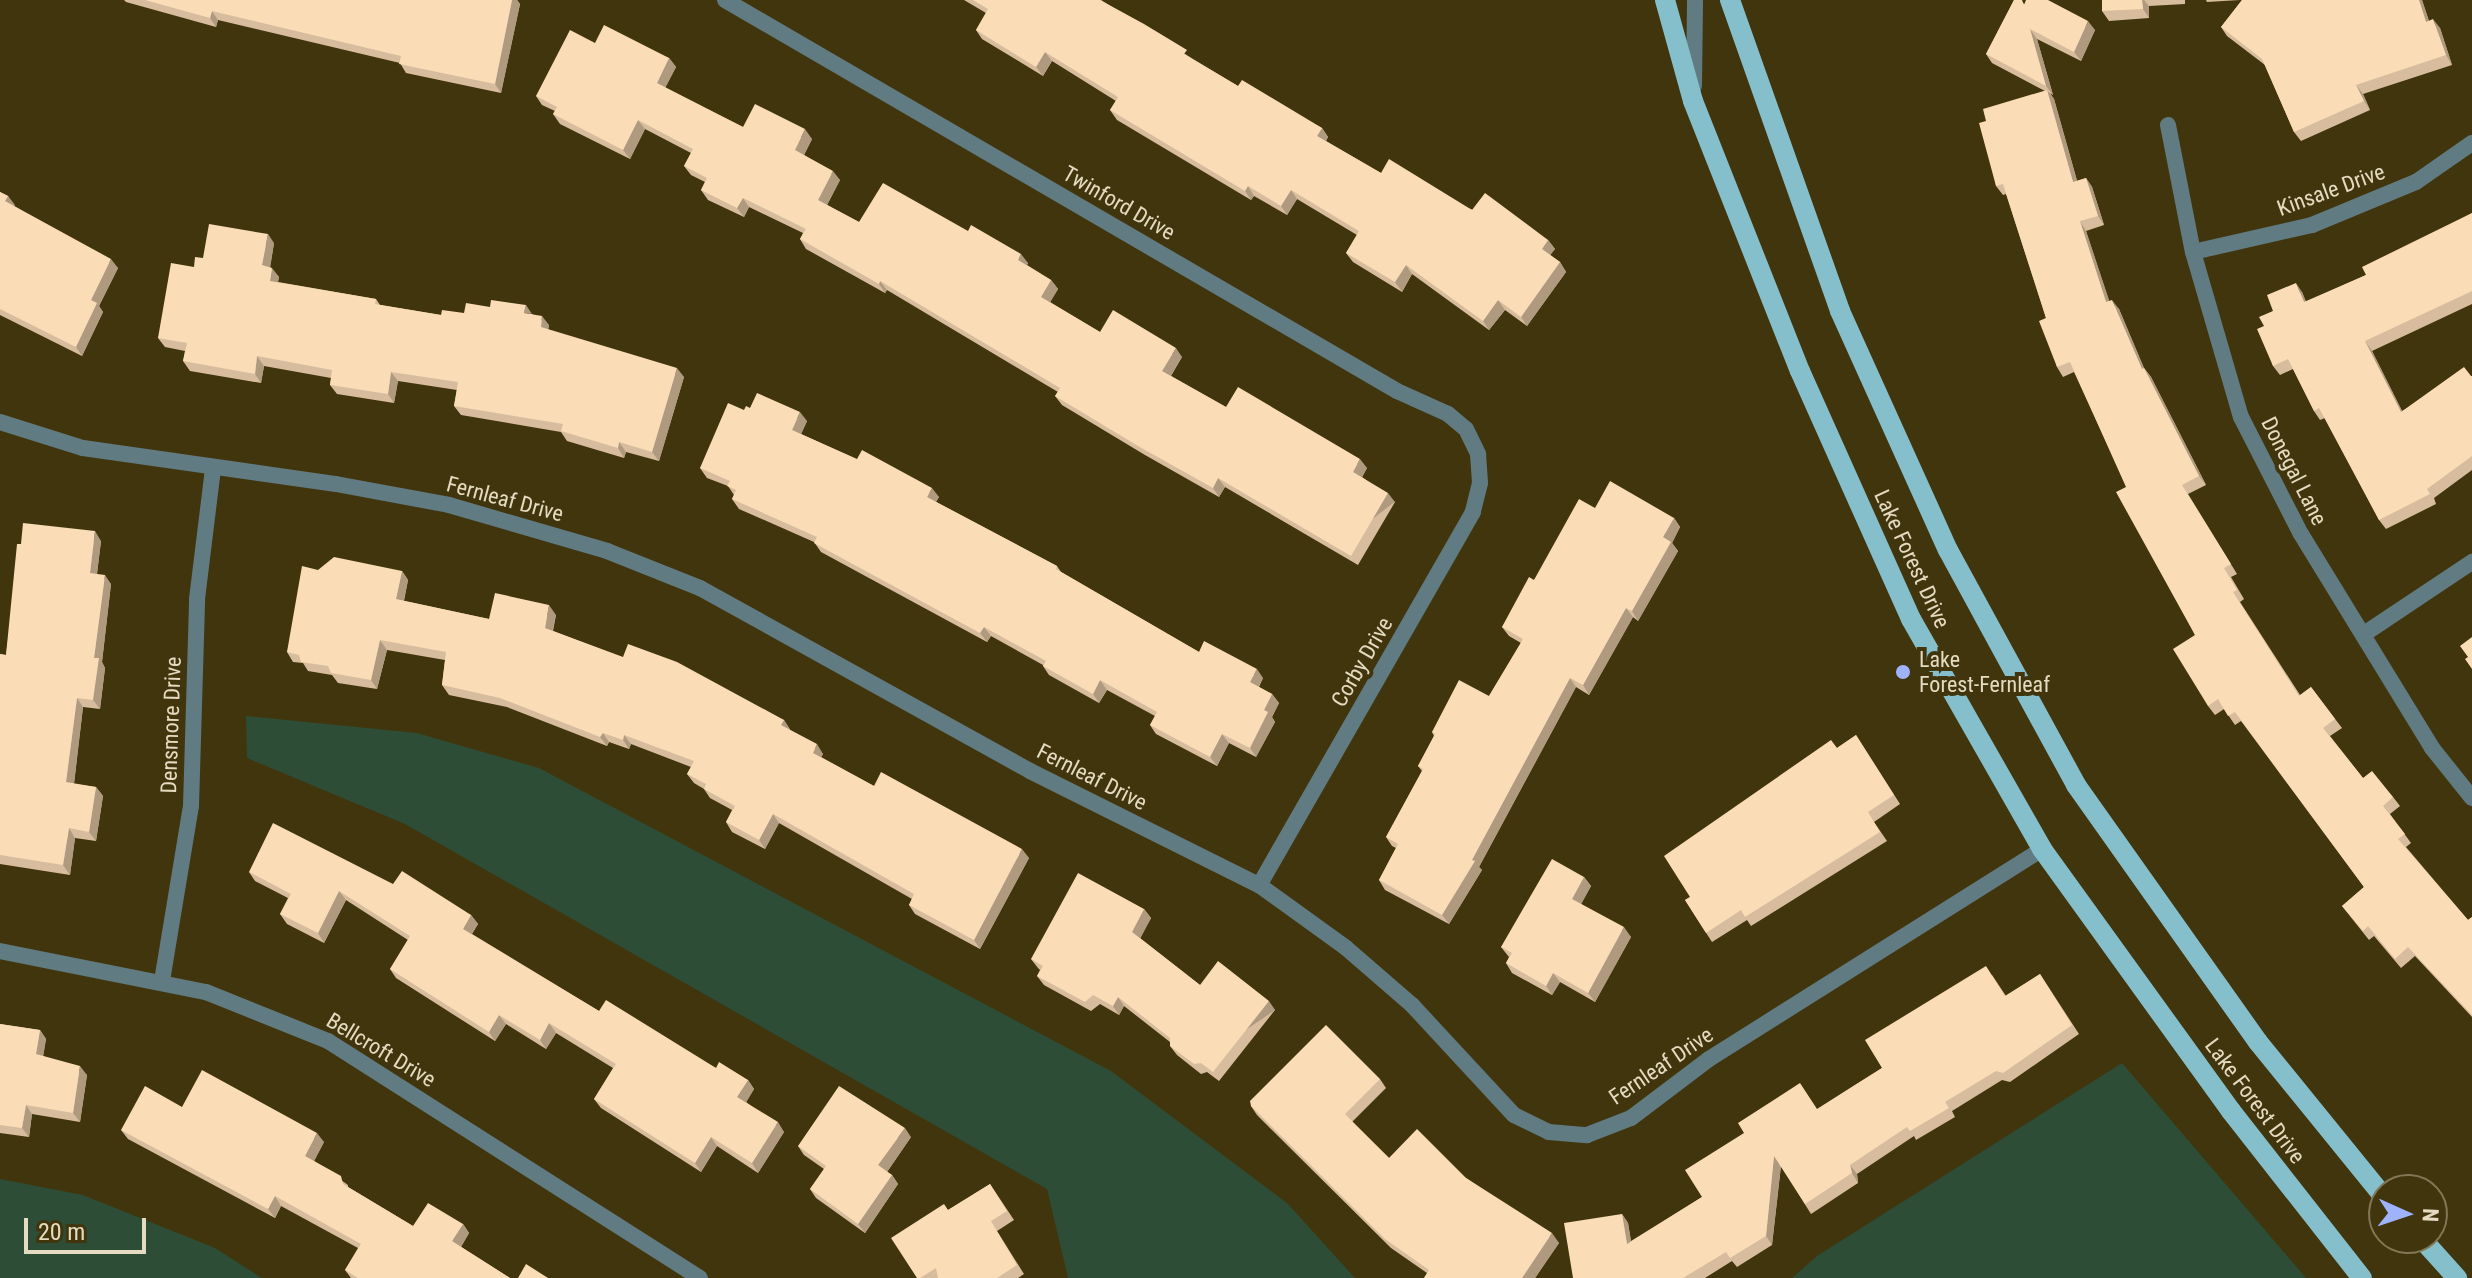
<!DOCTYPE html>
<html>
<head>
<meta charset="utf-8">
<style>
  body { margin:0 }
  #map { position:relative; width:2472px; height:1278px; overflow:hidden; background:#41350d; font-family:"Roboto Condensed",sans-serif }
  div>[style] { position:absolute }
  .green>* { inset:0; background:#2d4d36 }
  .street>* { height:16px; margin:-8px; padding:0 8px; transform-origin:8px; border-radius:8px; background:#607b81 }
  .primary>* { height:20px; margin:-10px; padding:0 10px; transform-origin:10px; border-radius:10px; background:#85bfcb }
  .wall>* { inset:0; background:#d7bd9d }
  .shaded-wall>* { inset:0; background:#af9a80; transform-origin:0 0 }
  .building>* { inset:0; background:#fadcb7 }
  .dots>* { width:22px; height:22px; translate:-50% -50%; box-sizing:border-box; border:4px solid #41350d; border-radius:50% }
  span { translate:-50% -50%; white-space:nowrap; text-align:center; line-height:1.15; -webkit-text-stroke:8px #41350d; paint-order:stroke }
  .street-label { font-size:22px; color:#e4dbc1 }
  .poi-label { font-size:22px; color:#e4dbc1 }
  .left { translate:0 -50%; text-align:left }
  .north { position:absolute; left:2368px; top:1174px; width:80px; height:80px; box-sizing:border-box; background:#41350d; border:2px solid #827755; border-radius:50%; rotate:93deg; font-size:22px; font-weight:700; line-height:32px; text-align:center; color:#e4dbc1 }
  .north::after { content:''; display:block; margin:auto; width:28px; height:36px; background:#9fb3fd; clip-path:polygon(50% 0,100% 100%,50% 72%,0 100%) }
  .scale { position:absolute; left:24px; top:1218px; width:122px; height:36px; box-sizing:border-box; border:4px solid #e4dbc1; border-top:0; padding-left:10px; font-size:24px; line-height:28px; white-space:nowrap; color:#e4dbc1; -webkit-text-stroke:6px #41350d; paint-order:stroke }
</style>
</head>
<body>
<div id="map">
  <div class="green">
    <div style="clip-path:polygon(246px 716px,417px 733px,539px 768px,1111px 1071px,1287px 1203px,1355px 1278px,1068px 1278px,1047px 1189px,405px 824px,247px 758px)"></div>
    <div style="clip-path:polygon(2122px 1063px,2306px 1278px,1792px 1278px,1817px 1256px)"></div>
    <div style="clip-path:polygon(0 1179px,83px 1195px,215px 1248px,262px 1278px,0 1278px)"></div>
  </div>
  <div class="street">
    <div style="left:725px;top:0;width:777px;rotate:30.19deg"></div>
    <div style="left:1397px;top:391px;width:56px;rotate:24.3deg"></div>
    <div style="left:1448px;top:414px;width:23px;rotate:40deg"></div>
    <div style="left:1466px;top:429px;width:28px;rotate:64deg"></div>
    <div style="left:1478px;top:454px;width:29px;rotate:86deg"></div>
    <div style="left:1480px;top:483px;width:30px;rotate:104deg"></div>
    <div style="left:1473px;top:512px;width:430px;rotate:119.8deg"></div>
    <div style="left:1694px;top:86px;width:86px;rotate:-89.3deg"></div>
    <div style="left:2168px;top:125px;width:129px;rotate:78.9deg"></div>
    <div style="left:2193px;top:252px;width:172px;rotate:73.8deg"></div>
    <div style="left:2241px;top:417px;width:131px;rotate:62.9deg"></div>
    <div style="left:2301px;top:534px;width:251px;rotate:58.5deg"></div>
    <div style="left:2432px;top:748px;width:64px;rotate:51.3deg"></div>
    <div style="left:2193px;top:252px;width:122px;rotate:-12.8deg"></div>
    <div style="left:2312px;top:225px;width:113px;rotate:-22.5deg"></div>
    <div style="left:2416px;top:182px;width:68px;rotate:-34.9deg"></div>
    <div style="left:0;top:422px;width:87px;rotate:17.4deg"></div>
    <div style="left:83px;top:448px;width:256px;rotate:8.1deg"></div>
    <div style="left:336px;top:484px;width:115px;rotate:10.5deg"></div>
    <div style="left:449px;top:505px;width:165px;rotate:16.2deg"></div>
    <div style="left:607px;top:551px;width:100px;rotate:21.7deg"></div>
    <div style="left:700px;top:588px;width:377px;rotate:29deg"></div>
    <div style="left:1030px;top:771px;width:256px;rotate:26.5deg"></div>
    <div style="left:1259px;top:885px;width:106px;rotate:35.8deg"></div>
    <div style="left:1345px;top:947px;width:89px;rotate:40.9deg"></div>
    <div style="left:1412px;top:1005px;width:150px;rotate:47.2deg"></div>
    <div style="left:1514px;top:1115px;width:39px;rotate:26deg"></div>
    <div style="left:1549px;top:1132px;width:38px;rotate:5deg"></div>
    <div style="left:1587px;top:1135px;width:47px;rotate:-21.1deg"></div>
    <div style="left:1631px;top:1118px;width:98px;rotate:-37.1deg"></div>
    <div style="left:1709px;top:1059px;width:394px;rotate:-32.2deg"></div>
    <div style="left:2364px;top:634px;width:130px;rotate:-33.7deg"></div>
    <div style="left:0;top:951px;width:210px;rotate:11.3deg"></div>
    <div style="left:206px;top:992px;width:131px;rotate:21.9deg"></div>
    <div style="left:328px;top:1041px;width:441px;rotate:32.5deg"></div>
    <div style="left:162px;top:981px;width:177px;rotate:-80.6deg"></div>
    <div style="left:191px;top:806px;width:207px;rotate:-88.3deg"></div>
    <div style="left:197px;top:599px;width:132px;rotate:-83deg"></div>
  </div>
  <div class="primary">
    <div style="left:1665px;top:0;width:105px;rotate:74.5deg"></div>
    <div style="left:1693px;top:101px;width:290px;rotate:68.4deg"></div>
    <div style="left:1800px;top:371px;width:272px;rotate:65.9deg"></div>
    <div style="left:1911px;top:619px;width:265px;rotate:60.3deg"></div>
    <div style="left:2042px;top:849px;width:323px;rotate:54.2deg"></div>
    <div style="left:2231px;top:1111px;width:212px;rotate:51.9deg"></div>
    <div style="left:1730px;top:0;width:330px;rotate:70.5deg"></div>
    <div style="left:1840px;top:311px;width:262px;rotate:65.7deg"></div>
    <div style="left:1948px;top:550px;width:268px;rotate:61.4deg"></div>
    <div style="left:2076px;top:785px;width:315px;rotate:54.7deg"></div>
    <div style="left:2258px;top:1042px;width:200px;rotate:50.9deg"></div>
    <div style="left:2421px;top:1238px;width:54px;rotate:48deg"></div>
  </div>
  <div class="wall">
    <div style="clip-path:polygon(124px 0,517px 0,520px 4px,501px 93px,406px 73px,400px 63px,218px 20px,216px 27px,126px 2px)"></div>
    <div style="clip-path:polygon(964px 0,1101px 0,1193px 59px,1238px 86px,1322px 128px,1328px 137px,1326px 141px,1381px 173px,1548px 240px,1555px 249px,1550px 255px,1560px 262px,1566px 272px,1527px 326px,1505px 310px,1489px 330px,1412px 274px,1402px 292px,1353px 262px,1346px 253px,1357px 235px,1297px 199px,1287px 215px,1254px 196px,1251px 200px,1117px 120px,1110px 110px,1116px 101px,1052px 61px,1043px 76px,982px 39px,976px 30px,986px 13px)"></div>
    <div style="clip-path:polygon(2014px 0,2095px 30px,2081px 61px,2037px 39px,2053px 95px,2050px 93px,2054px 99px,2077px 181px,2086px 178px,2092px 187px,2104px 225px,2086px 231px,2109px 301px,2119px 309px,2144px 368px,2151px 377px,2206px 485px,2188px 494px,2237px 574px,2231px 577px,2244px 599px,2240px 602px,2300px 695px,2311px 687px,2342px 728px,2330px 736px,2363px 778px,2393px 797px,2400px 806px,2390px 814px,2411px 843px,2406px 847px,2468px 920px,2472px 917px,2472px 1017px,2415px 956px,2401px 968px,2374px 936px,2369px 940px,2342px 906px,2364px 887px,2241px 721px,2235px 725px,2224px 709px,2215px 715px,2208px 706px,2195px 635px,2074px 372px,2063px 377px,2057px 367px,2046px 318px,2006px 194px,2003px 195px,1996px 186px,1986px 121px,2045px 91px,1992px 63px,1986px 54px)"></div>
    <div style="clip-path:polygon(2102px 0,2185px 0,2185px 4px,2149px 6px,2149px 18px,2109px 21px,2102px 11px)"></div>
    <div style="clip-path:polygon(2206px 0,2240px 0,2207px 2px)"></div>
    <div style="clip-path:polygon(2242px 0,2422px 0,2429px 21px,2440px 28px,2452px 65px,2363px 94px,2370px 110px,2301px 141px,2294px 132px,2265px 65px,2227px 36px,2221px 27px)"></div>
    <div style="clip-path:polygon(595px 43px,669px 58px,676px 67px,665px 88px,743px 127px,812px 139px,804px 155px,840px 180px,827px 205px,859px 222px,968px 231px,1028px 263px,1027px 265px,1051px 280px,1058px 289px,1050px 302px,1100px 332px,1182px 357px,1171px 376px,1226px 407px,1367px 468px,1362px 477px,1395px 502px,1358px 565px,1225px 487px,1219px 497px,1145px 455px,1062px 405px,1055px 396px,1058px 392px,887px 290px,885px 293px,806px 249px,800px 239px,803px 233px,749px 207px,744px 217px,708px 200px,701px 190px,705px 182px,691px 175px,684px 166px,691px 153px,645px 129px,630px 159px,560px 124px,553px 114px,555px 111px,542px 105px,536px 96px)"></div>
    <div style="clip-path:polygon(0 192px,8px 196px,14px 206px,118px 268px,99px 306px,103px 312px,82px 356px,0 315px)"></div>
    <div style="clip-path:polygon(2472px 213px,2472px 304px,2372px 351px,2402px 411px,2472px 376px,2472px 470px,2434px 498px,2436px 504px,2386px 529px,2379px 520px,2325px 418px,2320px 420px,2314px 411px,2293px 369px,2280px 375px,2273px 366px,2264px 326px,2273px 311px,2302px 292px,2306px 302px,2366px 275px)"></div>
    <div style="clip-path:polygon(274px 243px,270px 267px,279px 277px,278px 282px,376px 299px,380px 305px,441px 315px,464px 313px,532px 314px,549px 325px,548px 330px,684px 377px,659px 461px,626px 452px,624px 458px,567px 441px,561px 432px,461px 415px,454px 406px,457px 390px,398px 381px,394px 403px,337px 394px,330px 385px,331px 378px,264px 366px,261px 383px,190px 371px,183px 361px,185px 351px,165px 347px,158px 338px,194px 267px)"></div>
    <div style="clip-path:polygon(750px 408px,807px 421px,801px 434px,939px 497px,936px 502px,1057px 566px,1061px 572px,1199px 652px,1263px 678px,1259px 687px,1272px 694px,1279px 703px,1272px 717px,1275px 722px,1256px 757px,1229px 743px,1217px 766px,1156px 734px,1150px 725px,1155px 716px,1107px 690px,1099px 703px,1049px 675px,1043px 666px,1043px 665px,991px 636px,987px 642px,821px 552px,814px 542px,739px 509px,732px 499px,734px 495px,728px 486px,707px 478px,700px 468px,744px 410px)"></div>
    <div style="clip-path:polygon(1595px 508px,1674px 518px,1680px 527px,1672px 543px,1678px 551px,1638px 621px,1633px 617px,1589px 695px,1576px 687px,1479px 867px,1482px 870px,1449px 924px,1385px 890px,1379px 880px,1396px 848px,1392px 846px,1386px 837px,1422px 771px,1418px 766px,1434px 736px,1432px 732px,1489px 696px,1521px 643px,1509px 636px,1502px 627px,1534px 580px)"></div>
    <div style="clip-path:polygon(101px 541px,97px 574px,111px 584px,102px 662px,105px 668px,100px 709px,83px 707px,74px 784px,96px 787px,103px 796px,96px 841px,75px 838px,70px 875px,0 864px,0 654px,6px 655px,21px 544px)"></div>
    <div style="clip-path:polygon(318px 570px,402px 571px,408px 580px,404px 601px,489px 619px,556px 615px,553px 631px,784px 720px,790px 730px,823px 754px,821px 757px,874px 786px,1029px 858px,980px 949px,915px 914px,909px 905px,912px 899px,779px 823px,765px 849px,732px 832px,726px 822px,732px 810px,710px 798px,704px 789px,694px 783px,687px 774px,691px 767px,631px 744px,629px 749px,609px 742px,607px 746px,507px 707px,449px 695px,442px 685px,445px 660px,387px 650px,377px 689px,338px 683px,332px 675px,308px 671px,303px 663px,293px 662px,287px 652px)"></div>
    <div style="clip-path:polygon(1856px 735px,1900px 804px,1874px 822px,1887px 841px,1751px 926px,1747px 920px,1712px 942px,1685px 900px,1690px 897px,1837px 748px)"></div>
    <div style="clip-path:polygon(249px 872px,393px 884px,471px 915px,478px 924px,472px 934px,599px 1011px,716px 1068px,748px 1080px,754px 1089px,746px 1102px,784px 1132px,758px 1173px,717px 1146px,701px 1172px,601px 1108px,594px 1099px,613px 1068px,556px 1033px,546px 1049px,506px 1024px,495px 1041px,396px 978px,390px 969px,408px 940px,346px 900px,324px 943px,287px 924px,280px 914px,288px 898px,255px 881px)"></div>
    <div style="clip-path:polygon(1584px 877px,1591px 886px,1581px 904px,1631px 937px,1595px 1002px,1560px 982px,1552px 995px,1512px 973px,1506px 963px,1509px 957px,1501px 947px)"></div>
    <div style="clip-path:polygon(1144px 909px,1151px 918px,1140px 938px,1200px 985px,1275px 1010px,1219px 1081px,1207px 1072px,1201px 1074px,1177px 1055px,1170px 1046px,1170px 1042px,1124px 1006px,1119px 1015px,1100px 1004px,1091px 1011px,1044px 985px,1037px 976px,1040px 970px,1038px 968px,1031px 959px)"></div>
    <div style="clip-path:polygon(2040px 974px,2079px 1034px,2010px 1082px,2002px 1080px,1952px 1111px,1955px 1117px,1916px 1140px,1914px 1136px,1857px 1174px,1858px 1183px,1811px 1214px,1781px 1166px,1772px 1245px,1737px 1267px,1732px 1261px,1705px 1278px,1573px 1278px,1622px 1214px,1628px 1223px,1631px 1241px,1702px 1197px,1818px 1109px,1882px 1068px,1992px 975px,2006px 996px)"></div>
    <div style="clip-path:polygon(0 1024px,40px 1030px,46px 1039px,43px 1056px,87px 1075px,80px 1122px,32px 1114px,29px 1137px,0 1133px)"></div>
    <div style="clip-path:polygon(1380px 1079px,1386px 1088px,1352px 1122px,1389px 1158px,1466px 1178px,1559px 1243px,1535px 1278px,1424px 1278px,1427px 1273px,1391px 1248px,1257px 1115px,1251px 1106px)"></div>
    <div style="clip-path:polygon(182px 1107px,324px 1142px,314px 1161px,348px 1185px,348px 1187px,413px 1226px,463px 1224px,469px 1233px,461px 1247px,510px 1278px,351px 1278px,345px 1270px,358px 1248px,281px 1206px,275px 1218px,128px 1139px,121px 1130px)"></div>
    <div style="clip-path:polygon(911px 1137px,887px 1172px,892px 1175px,898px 1184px,865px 1233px,816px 1198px,810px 1189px,824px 1169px,804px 1155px,798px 1146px)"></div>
    <div style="clip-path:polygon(990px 1184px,1014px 1220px,997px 1231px,1024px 1274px,1018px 1278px,917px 1278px,948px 1210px)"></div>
  </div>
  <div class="shaded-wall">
    <div style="clip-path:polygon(512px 0,517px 0,520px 4px,501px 93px,495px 84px)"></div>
    <div style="clip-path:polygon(2142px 0,2144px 0,2149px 6px,2149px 18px,2143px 9px)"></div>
    <div style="clip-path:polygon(2419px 0,2422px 0,2432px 31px,2426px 22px)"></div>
    <div style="clip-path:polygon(212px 11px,218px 20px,216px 27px,210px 18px)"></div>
    <div style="clip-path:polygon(2433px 19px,2440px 28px,2452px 65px,2446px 55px)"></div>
    <div style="clip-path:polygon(2088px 21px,2095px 30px,2081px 61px,2074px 52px)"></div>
    <div style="clip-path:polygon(2030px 29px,2037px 39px,2053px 95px,2046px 86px)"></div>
    <div style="clip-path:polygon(1045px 52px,1052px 61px,1043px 76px,1036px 67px)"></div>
    <div style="clip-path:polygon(669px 58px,676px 67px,663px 92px,657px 83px)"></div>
    <div style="clip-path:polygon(2356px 85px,2363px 94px,2370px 110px,2364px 101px)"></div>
    <div style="clip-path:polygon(2047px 90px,2054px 99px,2080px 191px,2073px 182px)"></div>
    <div style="clip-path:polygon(638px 120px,645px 129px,630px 159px,623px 150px)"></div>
    <div style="clip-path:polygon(1322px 128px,1328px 137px,1323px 145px,1317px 136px)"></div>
    <div style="clip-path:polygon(805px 129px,812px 139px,802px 159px,795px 150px)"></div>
    <div style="clip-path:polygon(833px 171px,840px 180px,825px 209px,818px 200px)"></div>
    <div style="clip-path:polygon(2086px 178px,2092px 187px,2104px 225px,2098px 216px)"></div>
    <div style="clip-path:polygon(1248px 186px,1254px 196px,1251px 200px,1245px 191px)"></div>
    <div style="clip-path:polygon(1291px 190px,1297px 199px,1287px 215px,1281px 206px)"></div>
    <div style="clip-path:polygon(8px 196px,15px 205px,12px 210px,5px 201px)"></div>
    <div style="clip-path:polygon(743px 198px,749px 207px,744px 217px,737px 208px)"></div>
    <div style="clip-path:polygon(2080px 221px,2086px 231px,2113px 312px,2106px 302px)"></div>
    <div style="clip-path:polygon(268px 234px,274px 243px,269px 275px,262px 265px)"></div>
    <div style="clip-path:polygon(1548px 240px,1555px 249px,1548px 258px,1542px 249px)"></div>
    <div style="clip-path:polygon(1021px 254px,1028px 263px,1025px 269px,1018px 260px)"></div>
    <div style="clip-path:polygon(111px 259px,118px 268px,99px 306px,103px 312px,82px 356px,76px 347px,91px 300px)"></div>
    <div style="clip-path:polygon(1560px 262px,1566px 272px,1527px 326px,1521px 317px)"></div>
    <div style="clip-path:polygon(1406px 265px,1412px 274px,1402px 292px,1395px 282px)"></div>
    <div style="clip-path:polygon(272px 268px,279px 277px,276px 290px,270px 281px)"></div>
    <div style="clip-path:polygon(1051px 280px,1058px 289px,1048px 306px,1041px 297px)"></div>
    <div style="clip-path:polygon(880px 281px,887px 290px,885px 293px,879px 284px)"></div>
    <div style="clip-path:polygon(2296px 283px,2302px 292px,2310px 312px,2304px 302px)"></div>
    <div style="clip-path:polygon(1498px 300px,1505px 310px,1489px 330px,1483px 321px)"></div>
    <div style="clip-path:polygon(2112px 300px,2119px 309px,2148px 378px,2142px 369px)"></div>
    <div style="clip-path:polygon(526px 305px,532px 314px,524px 313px)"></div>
    <div style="clip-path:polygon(542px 316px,549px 325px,547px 337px,541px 327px)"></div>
    <div style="clip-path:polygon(2365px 341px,2372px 351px,2407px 421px,2401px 412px)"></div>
    <div style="clip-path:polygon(1176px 348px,1182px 357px,1168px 380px,1162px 371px)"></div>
    <div style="clip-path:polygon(257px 356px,264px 366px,261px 383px,255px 374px)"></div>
    <div style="clip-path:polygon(677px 368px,684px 377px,659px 461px,652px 452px)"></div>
    <div style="clip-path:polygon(2144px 368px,2151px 377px,2206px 485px,2199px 476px)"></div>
    <div style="clip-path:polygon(391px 372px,398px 381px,394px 403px,388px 394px)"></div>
    <div style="clip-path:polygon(800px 412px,807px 421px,799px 439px,792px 430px)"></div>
    <div style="clip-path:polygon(619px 442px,626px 452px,624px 458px,618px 448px)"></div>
    <div style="clip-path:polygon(1360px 459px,1367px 468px,1360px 481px,1353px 472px)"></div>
    <div style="clip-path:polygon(1218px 478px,1225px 487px,1219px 497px,1213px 488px)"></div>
    <div style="clip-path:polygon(932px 488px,939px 497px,933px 506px,927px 497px)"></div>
    <div style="left:1388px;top:493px;width:11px;height:73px;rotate:52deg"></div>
    <div style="clip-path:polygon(1674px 518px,1680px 527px,1672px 543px,1678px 551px,1638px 621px,1632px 611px,1663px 537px)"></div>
    <div style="clip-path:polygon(95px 531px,101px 541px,96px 582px,90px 573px)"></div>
    <div style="clip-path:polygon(402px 571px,408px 580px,402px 609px,396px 599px)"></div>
    <div style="clip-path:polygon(105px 575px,111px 584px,102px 662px,105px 668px,100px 709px,93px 700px,94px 658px)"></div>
    <div style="clip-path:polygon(549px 605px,556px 615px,551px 637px,545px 628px)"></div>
    <div style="clip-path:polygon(1626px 608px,1633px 617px,1589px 695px,1583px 685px)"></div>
    <div style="clip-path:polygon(984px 627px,991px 636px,987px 642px,980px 633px)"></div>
    <div style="clip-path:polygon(380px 640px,387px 650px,377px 689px,371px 680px)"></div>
    <div style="clip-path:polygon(1257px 669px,1263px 678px,1256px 691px,1250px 682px)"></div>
    <div style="clip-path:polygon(1570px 678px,1576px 687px,1479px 867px,1482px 870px,1449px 924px,1442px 915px)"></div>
    <div style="clip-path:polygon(1100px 680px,1107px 690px,1099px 703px,1093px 694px)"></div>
    <div style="clip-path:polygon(1272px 694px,1279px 703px,1272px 717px,1275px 722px,1256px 757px,1250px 748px,1264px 710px)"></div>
    <div style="clip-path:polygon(77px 698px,83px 707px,73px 792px,66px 782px)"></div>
    <div style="clip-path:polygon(784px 720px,790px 729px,787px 734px,781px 725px)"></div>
    <div style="clip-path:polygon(603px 733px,609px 742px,607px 746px,600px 737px)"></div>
    <div style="clip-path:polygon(1222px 734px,1229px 743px,1217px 766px,1210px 757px)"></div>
    <div style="clip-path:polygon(624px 735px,631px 744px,629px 749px,623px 740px)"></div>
    <div style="clip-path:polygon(817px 744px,823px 754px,819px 762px,813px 753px)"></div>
    <div style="clip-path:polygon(96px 787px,103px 796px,96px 841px,89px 832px)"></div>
    <div style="clip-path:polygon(773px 814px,779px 823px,765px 849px,759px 840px)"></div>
    <div style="clip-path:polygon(69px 828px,75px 838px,70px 875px,63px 865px)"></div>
    <div style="clip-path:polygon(1022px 849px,1029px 858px,980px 949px,974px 940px)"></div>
    <div style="clip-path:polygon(1584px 877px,1591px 886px,1579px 908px,1572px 899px)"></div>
    <div style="clip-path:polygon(339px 891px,346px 900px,324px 943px,318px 933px)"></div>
    <div style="clip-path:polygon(1144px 909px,1151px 918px,1139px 941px,1132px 932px)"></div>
    <div style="clip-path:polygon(471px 915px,478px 924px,469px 938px,463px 929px)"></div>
    <div style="clip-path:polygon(1624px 927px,1631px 937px,1595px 1002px,1588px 993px)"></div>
    <div style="clip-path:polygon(1553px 973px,1560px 982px,1552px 995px,1546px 986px)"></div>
    <div style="clip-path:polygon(1118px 997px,1124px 1006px,1119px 1015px,1113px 1006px)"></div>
    <div style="left:1269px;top:1001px;width:11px;height:90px;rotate:56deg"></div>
    <div style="clip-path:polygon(499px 1015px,506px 1024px,495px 1041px,489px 1032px)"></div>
    <div style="clip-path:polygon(549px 1023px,556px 1033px,546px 1049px,540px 1040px)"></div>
    <div style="clip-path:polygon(40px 1030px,46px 1039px,42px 1064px,36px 1054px)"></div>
    <div style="clip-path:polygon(80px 1066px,87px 1075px,80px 1122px,73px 1113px)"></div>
    <div style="clip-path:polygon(748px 1080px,754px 1089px,744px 1106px,737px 1097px)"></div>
    <div style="clip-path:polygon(26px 1105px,32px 1114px,29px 1137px,22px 1128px)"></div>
    <div style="clip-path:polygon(778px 1122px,784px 1132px,758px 1173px,752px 1163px)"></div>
    <div style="clip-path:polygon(905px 1128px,911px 1137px,885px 1175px,878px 1165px)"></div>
    <div style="clip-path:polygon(317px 1133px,324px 1142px,312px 1165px,305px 1156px)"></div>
    <div style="clip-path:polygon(711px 1137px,717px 1146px,701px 1172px,695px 1163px)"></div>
    <div style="clip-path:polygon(1774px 1156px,1781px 1165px,1772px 1245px,1766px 1236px)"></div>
    <div style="clip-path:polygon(1850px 1165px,1857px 1174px,1858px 1183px,1852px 1173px)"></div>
    <div style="clip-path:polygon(892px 1175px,898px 1184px,865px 1233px,858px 1224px)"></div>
    <div style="clip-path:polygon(275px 1196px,281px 1206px,275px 1218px,268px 1209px)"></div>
    <div style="clip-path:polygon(1622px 1214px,1628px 1223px,1633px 1254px,1627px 1244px)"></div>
    <div style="clip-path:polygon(463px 1224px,469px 1233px,459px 1250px,452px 1241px)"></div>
    <div style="clip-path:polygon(1552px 1233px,1559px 1243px,1535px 1278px,1522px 1278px)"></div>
  </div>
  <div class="building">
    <div style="clip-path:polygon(145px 0,512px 0,495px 84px,399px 64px,401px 56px,212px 11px,210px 18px)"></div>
    <div style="clip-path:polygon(973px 0,1100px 0,1144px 24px,1187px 50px,1184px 54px,1238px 86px,1242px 80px,1322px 128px,1317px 136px,1381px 173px,1389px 159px,1472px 210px,1485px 193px,1548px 240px,1542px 249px,1560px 262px,1521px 317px,1498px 300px,1483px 321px,1406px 265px,1395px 282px,1346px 253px,1359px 231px,1291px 190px,1281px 206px,1248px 186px,1245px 191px,1110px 110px,1118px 97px,1045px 52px,1036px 67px,976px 30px,988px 9px)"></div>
    <div style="clip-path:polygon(2014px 0,2022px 0,2024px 5px,2026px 0,2048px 0,2088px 21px,2074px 52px,2030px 29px,2046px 86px,1986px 54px)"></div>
    <div style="clip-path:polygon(2102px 0,2142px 0,2143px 9px,2102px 11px)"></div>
    <div style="clip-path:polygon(2242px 0,2419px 0,2426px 22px,2433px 19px,2446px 55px,2356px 85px,2364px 101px,2294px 132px,2262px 59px,2221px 27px)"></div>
    <div style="clip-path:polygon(604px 25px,669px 58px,657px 83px,743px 127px,755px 104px,805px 129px,795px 150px,833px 171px,818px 200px,859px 222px,883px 183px,968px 231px,971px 225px,1021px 254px,1018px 260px,1051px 280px,1041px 297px,1100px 332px,1113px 310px,1176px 348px,1162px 371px,1226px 407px,1238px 387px,1360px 459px,1353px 472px,1388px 493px,1351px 556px,1218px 478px,1213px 488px,1138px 446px,1055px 396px,1060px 388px,880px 281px,879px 284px,800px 239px,806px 229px,743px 198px,737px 208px,701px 190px,707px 178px,684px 166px,693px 149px,638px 120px,623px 150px,553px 114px,557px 107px,536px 96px,570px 30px,595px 43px)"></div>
    <div style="clip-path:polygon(2047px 90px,2073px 182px,2086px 178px,2098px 216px,2080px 221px,2106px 302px,2112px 300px,2142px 369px,2144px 368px,2199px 476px,2182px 485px,2231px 564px,2224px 568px,2237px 590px,2233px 592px,2299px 696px,2311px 687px,2335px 719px,2323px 728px,2363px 778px,2372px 771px,2393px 797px,2383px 806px,2405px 834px,2398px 839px,2468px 920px,2472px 917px,2472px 1015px,2408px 947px,2395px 959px,2368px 926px,2363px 931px,2342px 906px,2364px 887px,2235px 712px,2228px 716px,2218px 699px,2208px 706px,2173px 649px,2195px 635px,2116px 492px,2126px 487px,2070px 362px,2057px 367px,2039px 321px,2046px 318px,2003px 184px,1996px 186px,1979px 123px,1986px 121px,1983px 109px)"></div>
    <div style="clip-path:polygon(0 192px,8px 196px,5px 201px,111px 259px,91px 300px,97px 303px,76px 347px,0 309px)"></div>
    <div style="clip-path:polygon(2472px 213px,2472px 291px,2365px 341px,2401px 412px,2464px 367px,2471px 376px,2472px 376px,2472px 456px,2427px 489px,2430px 494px,2379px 520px,2319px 408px,2314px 411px,2288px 359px,2273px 366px,2257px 329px,2264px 326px,2259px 317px,2273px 311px,2267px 295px,2296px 283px,2304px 302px,2366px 275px,2362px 267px)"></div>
    <div style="clip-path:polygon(209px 224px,268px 234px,262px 265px,272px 268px,270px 281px,376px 299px,375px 304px,441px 315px,442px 310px,464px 313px,466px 303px,490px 307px,491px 300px,526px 305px,524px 313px,542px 316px,541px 327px,677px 368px,652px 452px,619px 442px,618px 448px,561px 431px,563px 424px,454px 406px,458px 382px,391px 372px,388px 394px,330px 385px,332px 370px,257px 356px,255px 374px,183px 361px,187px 343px,158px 338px,171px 263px,194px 267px,195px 257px,203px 258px)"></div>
    <div style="clip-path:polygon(757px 393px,800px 412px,792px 430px,857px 459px,862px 450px,932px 488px,927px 497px,1057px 566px,1056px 569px,1199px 652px,1204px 641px,1257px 669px,1250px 682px,1272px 694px,1264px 710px,1268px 712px,1250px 748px,1222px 734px,1210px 757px,1150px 725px,1157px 712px,1100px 680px,1093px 694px,1043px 666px,1046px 661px,984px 627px,980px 633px,814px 543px,817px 537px,732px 499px,736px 490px,727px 486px,730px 481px,700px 468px,728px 403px,744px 410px,746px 406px,750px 408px)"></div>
    <div style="clip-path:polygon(1610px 481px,1674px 518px,1663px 537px,1671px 542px,1632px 611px,1626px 608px,1583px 685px,1570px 678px,1472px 860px,1475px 861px,1442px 915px,1379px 880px,1398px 844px,1386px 837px,1423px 769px,1418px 766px,1435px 734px,1432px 732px,1459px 680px,1489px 696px,1523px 639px,1502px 627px,1529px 577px,1534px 580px,1579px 499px,1595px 508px)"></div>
    <div style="clip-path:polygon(23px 523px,95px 531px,90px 573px,105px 575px,94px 658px,99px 658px,93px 700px,77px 698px,66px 782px,96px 787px,89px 832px,69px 828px,63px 865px,0 855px,0 654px,6px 655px,17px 544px,21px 544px)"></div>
    <div style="clip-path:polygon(334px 557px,402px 571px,396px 599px,489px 619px,495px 593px,549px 605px,545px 628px,623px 657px,628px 644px,677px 662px,784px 720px,781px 725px,817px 744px,813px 753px,874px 786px,881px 772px,1022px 849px,974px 940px,909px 905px,914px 894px,773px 814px,759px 840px,726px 822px,735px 806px,704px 789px,706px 784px,687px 774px,694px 761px,624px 735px,623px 740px,603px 733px,600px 737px,500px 698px,442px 685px,446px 652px,380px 640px,371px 680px,331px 673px,328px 666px,301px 662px,299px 655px,287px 652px,302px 566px,318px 570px)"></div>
    <div style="clip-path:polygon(2472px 637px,2472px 669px,2465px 659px,2468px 657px,2460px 646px)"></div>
    <div style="clip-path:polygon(1856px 735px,1894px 795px,1868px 812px,1880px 832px,1745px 917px,1741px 910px,1706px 933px,1685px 900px,1690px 897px,1664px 856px,1831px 740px,1837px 748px)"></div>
    <div style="clip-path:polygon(273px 823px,393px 884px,402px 871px,471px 915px,463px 929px,599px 1011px,606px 1000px,716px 1068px,719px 1062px,748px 1080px,737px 1097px,778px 1122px,752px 1163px,711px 1137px,695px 1163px,594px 1099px,616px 1064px,549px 1023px,540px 1040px,499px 1015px,489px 1032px,390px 969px,410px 936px,339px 891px,318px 933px,280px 914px,291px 894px,249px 872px)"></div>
    <div style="clip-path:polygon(1552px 859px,1584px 877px,1572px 899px,1624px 927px,1588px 993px,1553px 973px,1546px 986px,1506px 963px,1512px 953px,1501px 947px)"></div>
    <div style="clip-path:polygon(1078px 873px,1144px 909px,1132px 932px,1200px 985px,1218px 961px,1269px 1001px,1213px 1072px,1201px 1063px,1194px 1064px,1170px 1046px,1170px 1038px,1118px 997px,1113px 1006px,1093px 995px,1085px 1002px,1037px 976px,1043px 966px,1031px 959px)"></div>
    <div style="clip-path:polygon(1986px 966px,2005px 996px,2040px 974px,2072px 1025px,2003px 1073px,1996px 1071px,1945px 1102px,1949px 1108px,1910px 1131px,1907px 1127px,1850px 1165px,1852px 1173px,1805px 1204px,1774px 1156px,1766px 1236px,1730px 1258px,1726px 1252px,1683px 1278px,1573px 1278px,1564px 1223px,1622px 1214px,1627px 1244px,1702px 1197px,1685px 1170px,1744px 1133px,1738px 1123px,1800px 1083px,1817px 1109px,1858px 1083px,1882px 1068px,1865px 1040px)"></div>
    <div style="clip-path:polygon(0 1024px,40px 1030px,36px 1054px,80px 1066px,73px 1113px,26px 1105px,22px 1128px,0 1125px)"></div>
    <div style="clip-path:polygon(1326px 1025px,1380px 1079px,1345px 1114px,1389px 1158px,1417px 1129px,1466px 1178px,1552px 1233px,1522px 1278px,1424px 1278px,1429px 1270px,1385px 1239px,1251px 1106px,1250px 1101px)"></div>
    <div style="clip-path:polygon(202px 1070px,317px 1133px,305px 1156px,341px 1176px,343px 1184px,413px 1226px,428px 1203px,463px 1224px,452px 1241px,510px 1278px,358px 1278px,345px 1270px,361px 1244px,275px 1196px,268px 1209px,121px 1130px,145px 1086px,182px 1107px)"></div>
    <div style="clip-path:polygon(839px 1086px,905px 1128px,878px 1165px,892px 1175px,858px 1224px,810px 1189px,826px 1166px,798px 1146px)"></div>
    <div style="clip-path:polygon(990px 1184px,1007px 1211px,991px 1221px,1017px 1265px,997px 1278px,938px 1278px,936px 1268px,920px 1278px,917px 1278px,891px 1238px,944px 1204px,948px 1210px)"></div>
    <div style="clip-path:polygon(526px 1264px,548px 1278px,518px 1278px)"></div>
  </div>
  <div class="dots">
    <div style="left:1903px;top:672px;background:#9fb3fd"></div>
  </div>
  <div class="street-label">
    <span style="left:2331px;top:190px;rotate:-20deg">Kinsale Drive</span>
    <span style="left:1119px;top:203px;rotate:30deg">Twinford Drive</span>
    <span style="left:2294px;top:471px;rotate:63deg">Donegal Lane</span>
    <span style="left:505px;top:499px;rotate:15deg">Fernleaf Drive</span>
    <span style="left:1912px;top:559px;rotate:65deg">Lake Forest Drive</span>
    <span style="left:1362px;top:662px;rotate:-60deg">Corby Drive</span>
    <span style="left:171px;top:725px;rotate:-88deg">Densmore Drive</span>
    <span style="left:1092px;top:777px;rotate:27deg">Fernleaf Drive</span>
    <span style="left:381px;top:1050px;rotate:31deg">Bellcroft Drive</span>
    <span style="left:1661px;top:1066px;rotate:-34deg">Fernleaf Drive</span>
    <span style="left:2255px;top:1101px;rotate:53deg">Lake Forest Drive</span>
  </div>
  <div class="poi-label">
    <span class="left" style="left:1919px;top:672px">Lake<br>Forest-Fernleaf</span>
  </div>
  <div class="north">N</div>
  <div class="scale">20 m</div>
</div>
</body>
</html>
